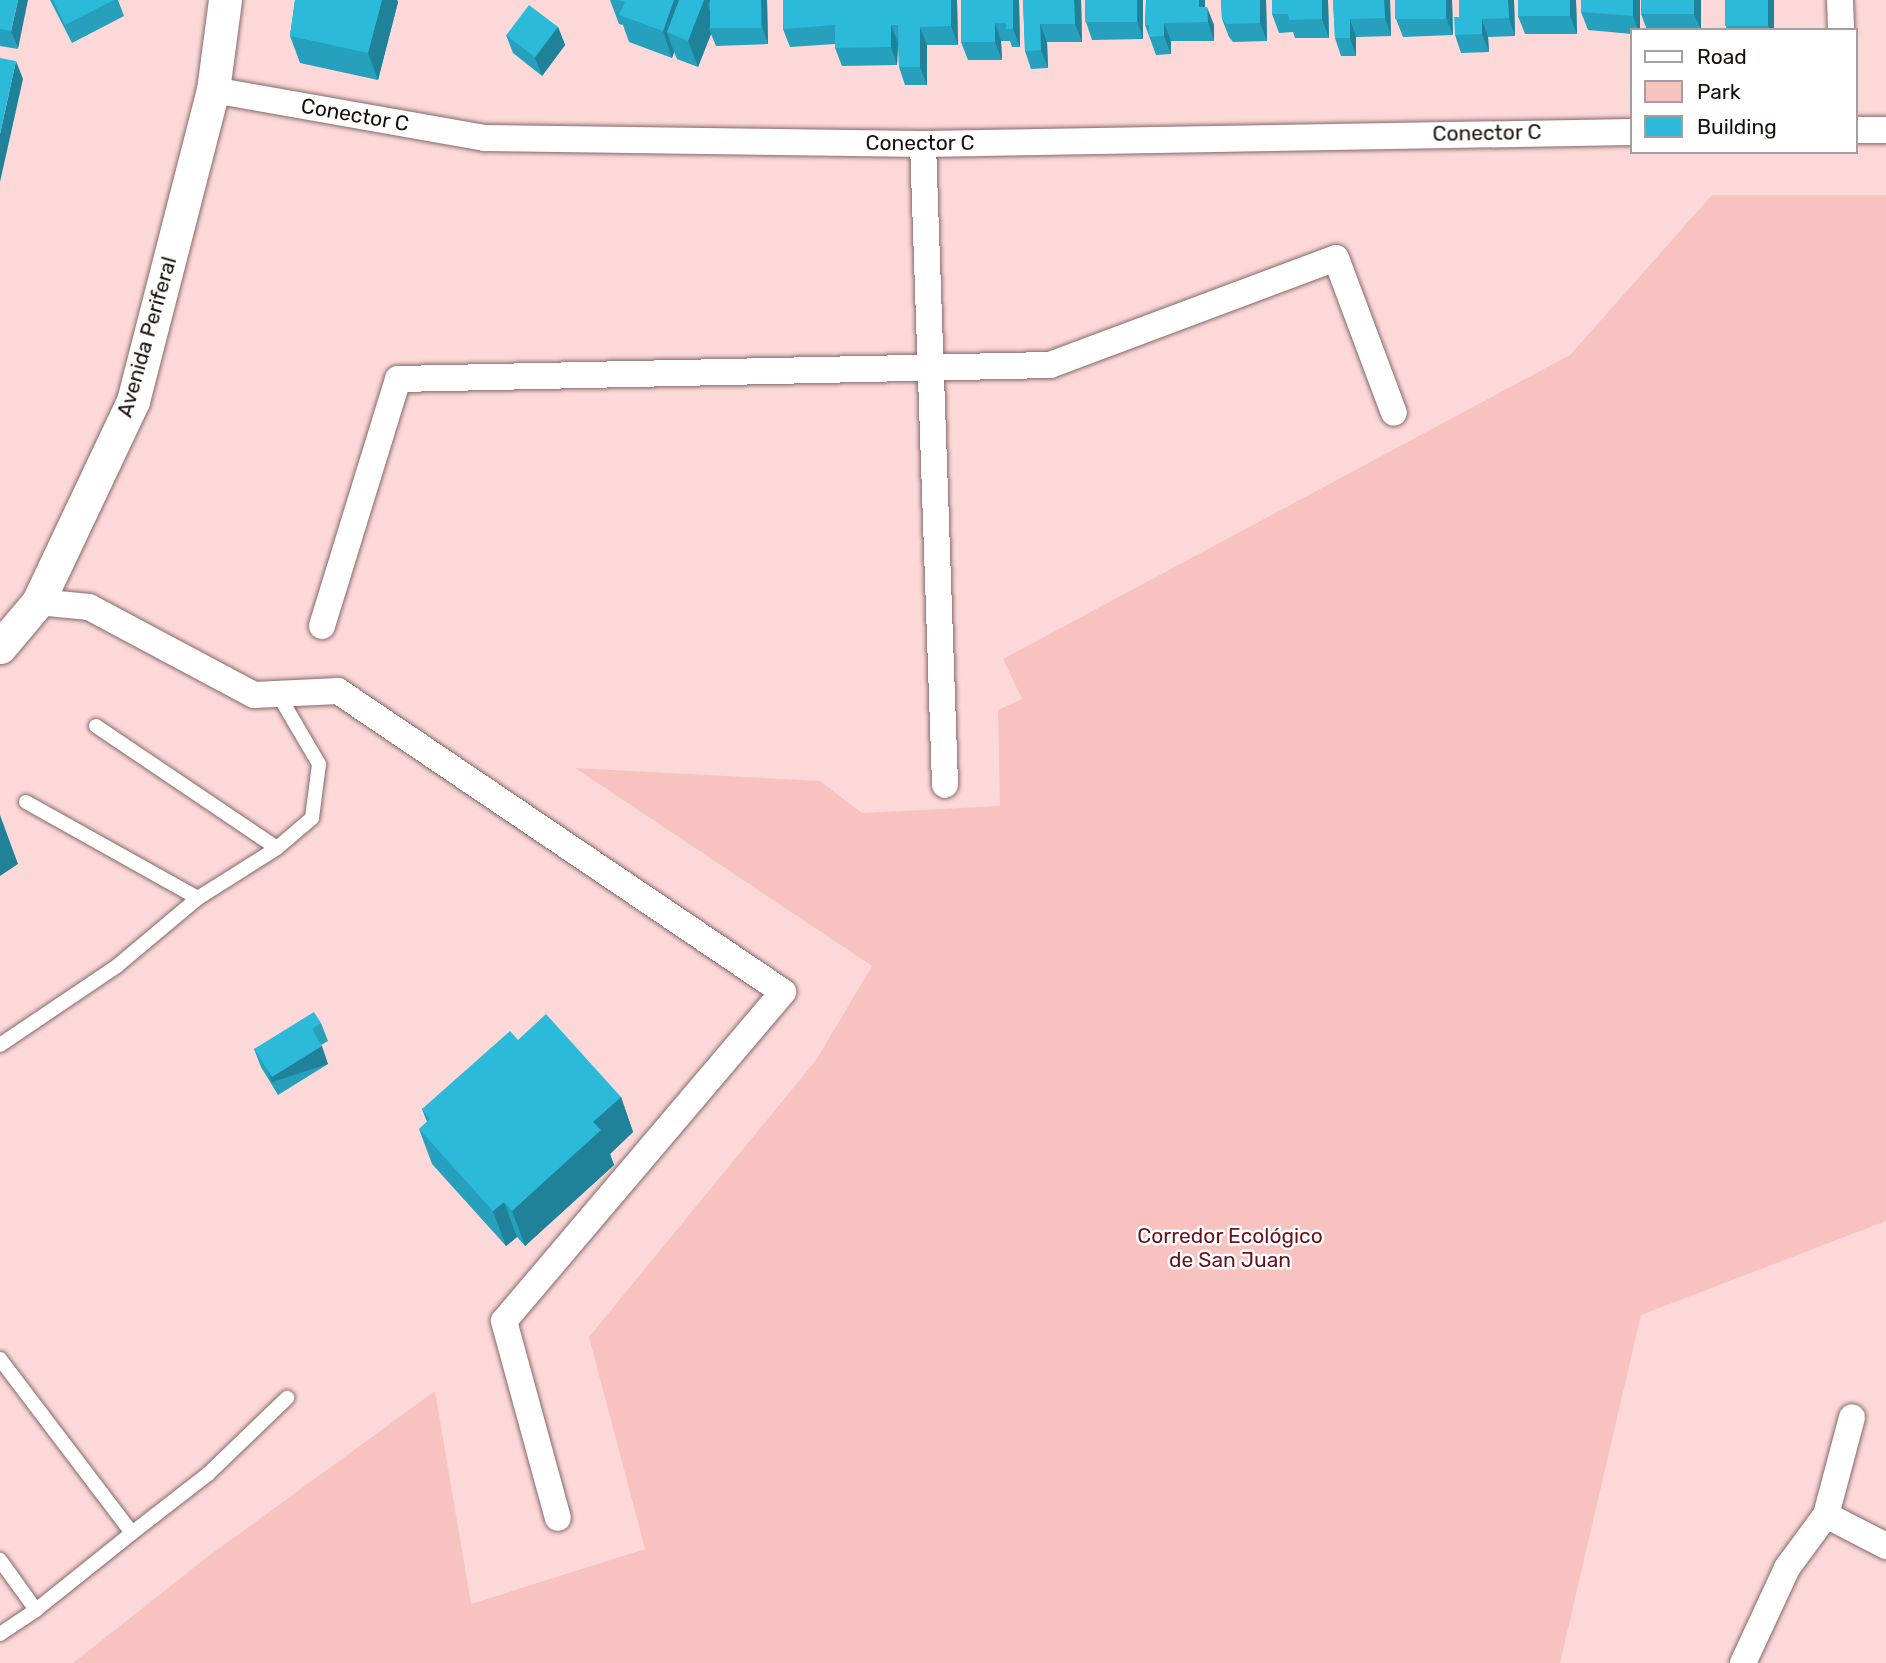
<!DOCTYPE html>
<html>
<head>
<meta charset="utf-8">
<style>
  body { margin:0 }
  #map { position:relative; width:1886px; height:1663px; overflow:hidden; background:#fcd9d8; font-family:Rubik,sans-serif }
  div>[style] { position:absolute }
  .green>* { inset:0; background:#f8c2c1 }
  .roads { filter:drop-shadow(0 0 2px #866868) drop-shadow(0 0 2px #866868) }
  .service>* { height:14px; margin:-7px; padding:0 7px; transform-origin:7px; border-radius:7px; background:#fff }
  .minor>* { height:26px; margin:-13px; padding:0 13px; transform-origin:13px; border-radius:13px; background:#fff }
  .tertiary>* { height:33px; margin:-16.5px; padding:0 16.5px; transform-origin:16.5px; border-radius:16.5px; background:#fff }
  .wall>* { inset:0; background:#26a0bc }
  .shaded-wall>* { inset:0; background:#1f8299; transform-origin:0 0 }
  .building>* { inset:0; background:#2cbadb; transform-origin:0 0 }
  span { translate:-50% -50%; white-space:nowrap; text-align:center; line-height:1.15; -webkit-text-stroke:5px #fff; paint-order:stroke }
  .street-label { font-size:21px; color:#190e0e }
  .park-label { font-size:21px; color:#69101d }
  .legend { position:absolute; left:1630px; top:28px; width:228px; height:126px; box-sizing:border-box; background:#fff; border:2px solid #a39f9f; margin:0; padding:9px 12px; list-style:none; font-size:21px; color:#190e0e }
  .legend li { display:flex; align-items:center; gap:14px; height:35px }
  .legend b { width:35px; border:2px solid #a39f9f }
</style>
</head>
<body>
<div id="map">
  <div class="green">
    <div style="clip-path:polygon(1712px 195px,1886px 195px,1886px 1221px,1641px 1315px,1560px 1663px,73px 1663px,206px 1558px,435px 1391px,471px 1604px,645px 1549px,589px 1337px,816px 1060px,872px 966px,575px 768px,820px 781px,862px 813px,1000px 806px,998px 710px,1022px 699px,1003px 659px,1570px 355px)"></div>
  </div>
  <div class="roads">
    <div class="service">
      <div style="left:96px;top:726px;width:218px;rotate:34deg"></div>
      <div style="left:26px;top:802px;width:197px;rotate:29.2deg"></div>
      <div style="left:0;top:1045px;width:141px;rotate:-34deg"></div>
      <div style="left:117px;top:966px;width:106px;rotate:-40deg"></div>
      <div style="left:198px;top:898px;width:93px;rotate:-32.3deg"></div>
      <div style="left:277px;top:848px;width:46px;rotate:-40.6deg"></div>
      <div style="left:312px;top:818px;width:54px;rotate:-82.6deg"></div>
      <div style="left:319px;top:764px;width:81px;rotate:-120.4deg"></div>
      <div style="left:0;top:1359px;width:218px;rotate:52.8deg"></div>
      <div style="left:132px;top:1533px;width:123px;rotate:141.3deg"></div>
      <div style="left:36px;top:1610px;width:62px;rotate:-125.8deg"></div>
      <div style="left:132px;top:1533px;width:96px;rotate:-37.8deg"></div>
      <div style="left:208px;top:1474px;width:110px;rotate:-43.9deg"></div>
      <div style="left:0;top:1634px;width:43px;rotate:-33.7deg"></div>
    </div>
    <div class="minor">
      <div style="left:1840px;top:0;width:30px;rotate:88deg"></div>
      <div style="left:213px;top:90px;width:276px;rotate:10deg"></div>
      <div style="left:485px;top:138px;width:438px;rotate:0.8deg"></div>
      <div style="left:923px;top:144px;width:709px;rotate:-0.97deg"></div>
      <div style="left:1856px;top:130px;width:30px"></div>
      <div style="left:923px;top:144px;width:641px;rotate:88.03deg"></div>
      <div style="left:38px;top:602px;width:51px;rotate:5.6deg"></div>
      <div style="left:89px;top:607px;width:187px;rotate:28.1deg"></div>
      <div style="left:254px;top:695px;width:84px;rotate:-2.7deg"></div>
      <div style="left:338px;top:691px;width:537px;rotate:34.07deg"></div>
      <div style="left:783px;top:992px;width:431px;rotate:130.3deg"></div>
      <div style="left:504px;top:1321px;width:204px;rotate:74.7deg"></div>
      <div style="left:322px;top:626px;width:258px;rotate:-72.9deg"></div>
      <div style="left:398px;top:379px;width:652px;rotate:-1.23deg"></div>
      <div style="left:1050px;top:365px;width:305px;rotate:-20.5deg"></div>
      <div style="left:1336px;top:258px;width:165px;rotate:69.5deg"></div>
      <div style="left:1826px;top:1515px;width:68px;rotate:27.3deg"></div>
      <div style="left:1743px;top:1663px;width:105px;rotate:-65.1deg"></div>
      <div style="left:1787px;top:1568px;width:66px;rotate:-53.7deg"></div>
      <div style="left:1826px;top:1515px;width:101px;rotate:-75.1deg"></div>
    </div>
    <div class="tertiary">
      <div style="left:0;top:647px;width:59px;rotate:-49.8deg"></div>
      <div style="left:38px;top:602px;width:222px;rotate:-64.7deg"></div>
      <div style="left:133px;top:401px;width:321px;rotate:-75.6deg"></div>
      <div style="left:213px;top:90px;width:91px;rotate:-82.4deg"></div>
    </div>
  </div>
  <div class="wall">
    <div style="clip-path:polygon(0 0,18px 49px,0 46px)"></div>
    <div style="clip-path:polygon(50px 0,118px 0,124px 16px,72px 43px)"></div>
    <div style="clip-path:polygon(295px 0,397px 0,398px 2px,378px 80px,300px 63px,290px 36px)"></div>
    <div style="clip-path:polygon(610px 0,767px 0,768px 44px,716px 46px,711px 34px,698px 67px,677px 59px,674px 52px,672px 58px,629px 42px,623px 25px,619px 24px)"></div>
    <div style="clip-path:polygon(783px 0,957px 0,958px 45px,927px 45px,927px 85px,905px 85px,899px 67px,898px 43px,897px 65px,842px 66px,835px 48px,835px 44px,790px 47px,783px 29px)"></div>
    <div style="clip-path:polygon(1019px 0,1020px 47px,1012px 47px,1010px 41px,1001px 41px,1002px 60px,968px 60px,961px 42px)"></div>
    <div style="clip-path:polygon(1023px 0,1143px 0,1143px 39px,1092px 40px,1086px 22px,1085px 0,1081px 0,1082px 42px,1047px 42px,1048px 68px,1031px 69px,1025px 51px)"></div>
    <div style="clip-path:polygon(1146px 0,1205px 0,1205px 7px,1214px 25px,1214px 41px,1171px 41px,1171px 54px,1156px 55px,1145px 25px)"></div>
    <div style="clip-path:polygon(1216px 0,1266px 0,1267px 41px,1233px 42px,1229px 37px,1222px 19px,1221px 0)"></div>
    <div style="clip-path:polygon(1272px 0,1328px 0,1329px 38px,1295px 38px,1293px 32px,1279px 33px,1272px 14px)"></div>
    <div style="clip-path:polygon(1333px 0,1390px 0,1391px 36px,1356px 37px,1356px 56px,1341px 56px,1335px 38px)"></div>
    <div style="clip-path:polygon(1452px 0,1453px 35px,1403px 37px,1396px 19px)"></div>
    <div style="clip-path:polygon(1459px 0,1514px 0,1515px 36px,1488px 37px,1489px 52px,1461px 53px,1455px 35px,1459px 17px)"></div>
    <div style="clip-path:polygon(1576px 0,1577px 34px,1525px 34px,1518px 16px)"></div>
    <div style="clip-path:polygon(1640px 0,1640px 30px,1632px 30px,1632px 34px,1588px 30px,1581px 12px)"></div>
    <div style="clip-path:polygon(1641px 0,1701px 0,1701px 30px,1647px 30px,1641px 14px)"></div>
    <div style="clip-path:polygon(1715px 0,1774px 0,1774px 30px,1727px 30px,1726px 26px,1725px 0)"></div>
    <div style="clip-path:polygon(558px 27px,565px 45px,542px 76px,513px 53px,506px 35px)"></div>
    <div style="clip-path:polygon(321px 1023px,328px 1041px,321px 1045px,328px 1064px,278px 1095px,261px 1067px,254px 1049px)"></div>
    <div style="clip-path:polygon(518px 1040px,621px 1097px,633px 1132px,610px 1154px,614px 1165px,525px 1246px,517px 1237px,506px 1246px,432px 1164px,419px 1129px,427px 1122px,422px 1109px)"></div>
  </div>
  <div class="shaded-wall">
    <div style="clip-path:polygon(18px 0,28px 0,18px 49px,11px 31px)"></div>
    <div style="clip-path:polygon(382px 0,397px 0,398px 2px,378px 80px,368px 53px)"></div>
    <div style="clip-path:polygon(674px 0,685px 0,667px 32px,674px 52px,672px 58px,663px 31px)"></div>
    <div style="clip-path:polygon(699px 0,710px 0,708px 6px,715px 25px,709px 28px,711px 34px,698px 67px,688px 41px)"></div>
    <div style="clip-path:polygon(761px 0,767px 0,768px 44px,762px 26px)"></div>
    <div style="clip-path:polygon(951px 0,957px 0,958px 45px,951px 26px)"></div>
    <div style="clip-path:polygon(1013px 0,1019px 0,1020px 47px,1013px 29px)"></div>
    <div style="clip-path:polygon(1074px 0,1081px 0,1082px 42px,1075px 24px)"></div>
    <div style="clip-path:polygon(1137px 0,1143px 0,1143px 39px,1137px 21px)"></div>
    <div style="clip-path:polygon(1199px 0,1205px 0,1205px 22px,1199px 7px)"></div>
    <div style="clip-path:polygon(1260px 0,1266px 0,1267px 41px,1260px 23px)"></div>
    <div style="clip-path:polygon(1322px 0,1328px 0,1329px 38px,1322px 19px)"></div>
    <div style="clip-path:polygon(1384px 0,1390px 0,1391px 36px,1385px 18px)"></div>
    <div style="clip-path:polygon(1446px 0,1452px 0,1453px 35px,1446px 17px)"></div>
    <div style="clip-path:polygon(1508px 0,1514px 0,1515px 36px,1509px 18px)"></div>
    <div style="clip-path:polygon(1570px 0,1576px 0,1577px 34px,1570px 16px)"></div>
    <div style="clip-path:polygon(1633px 0,1640px 0,1640px 30px,1638px 30px,1633px 16px)"></div>
    <div style="clip-path:polygon(1694px 0,1701px 0,1701px 30px,1694px 14px)"></div>
    <div style="clip-path:polygon(1768px 0,1774px 0,1774px 30px,1770px 30px,1768px 25px)"></div>
    <div style="clip-path:polygon(1207px 7px,1214px 25px,1214px 41px,1208px 22px)"></div>
    <div style="clip-path:polygon(1350px 19px,1356px 37px,1356px 56px,1350px 38px)"></div>
    <div style="clip-path:polygon(1482px 19px,1488px 37px,1489px 52px,1482px 34px)"></div>
    <div style="clip-path:polygon(995px 23px,1001px 41px,1002px 60px,995px 42px)"></div>
    <div style="clip-path:polygon(1164px 23px,1171px 41px,1171px 54px,1164px 36px)"></div>
    <div style="clip-path:polygon(1040px 24px,1047px 42px,1048px 68px,1041px 50px)"></div>
    <div style="clip-path:polygon(891px 25px,898px 43px,897px 65px,891px 47px)"></div>
    <div style="clip-path:polygon(558px 27px,565px 45px,542px 76px,535px 58px)"></div>
    <div style="clip-path:polygon(920px 27px,927px 45px,927px 85px,920px 67px)"></div>
    <div style="clip-path:polygon(16px 61px,23px 79px,0 182px,0 134px)"></div>
    <div style="clip-path:polygon(0 815px,18px 864px,0 876px)"></div>
    <div style="left:322px;top:1046px;width:19px;height:59px;rotate:72deg"></div>
    <div style="clip-path:polygon(621px 1097px,633px 1132px,610px 1154px,614px 1165px,525px 1246px,512px 1211px,593px 1122px)"></div>
    <div style="clip-path:polygon(504px 1202px,517px 1237px,506px 1246px,493px 1211px)"></div>
  </div>
  <div class="building">
    <div style="clip-path:polygon(0 0,18px 0,11px 31px,0 29px)"></div>
    <div style="clip-path:polygon(53px 0,114px 0,65px 25px)"></div>
    <div style="clip-path:polygon(295px 0,382px 0,368px 53px,290px 36px)"></div>
    <div style="clip-path:polygon(617px 0,674px 0,663px 31px,619px 15px,625px 2px)"></div>
    <div style="clip-path:polygon(679px 0,704px 0,688px 41px,667px 32px)"></div>
    <div style="left:710px;top:0;width:51px;height:28px"></div>
    <div style="clip-path:polygon(783px 0,951px 0,951px 26px,920px 27px,920px 67px,899px 67px,898px 25px,891px 25px,891px 47px,835px 48px,835px 25px,783px 29px)"></div>
    <div style="clip-path:polygon(961px 0,1013px 0,1013px 29px,1006px 29px,1006px 23px,995px 23px,995px 42px,961px 42px)"></div>
    <div style="clip-path:polygon(1023px 0,1074px 0,1075px 24px,1040px 24px,1041px 50px,1025px 51px)"></div>
    <div style="left:1085px;top:0;width:52px;height:22px"></div>
    <div style="clip-path:polygon(1146px 0,1199px 0,1199px 7px,1207px 7px,1208px 22px,1164px 23px,1164px 36px,1149px 37px,1149px 25px,1145px 25px)"></div>
    <div style="clip-path:polygon(1221px 0,1260px 0,1260px 23px,1227px 24px,1222px 19px)"></div>
    <div style="clip-path:polygon(1272px 0,1322px 0,1322px 19px,1289px 20px,1288px 14px,1272px 14px)"></div>
    <div style="clip-path:polygon(1333px 0,1384px 0,1385px 18px,1350px 19px,1350px 38px,1335px 38px)"></div>
    <div style="left:1395px;top:0;width:51px;height:19px"></div>
    <div style="clip-path:polygon(1459px 0,1508px 0,1509px 18px,1482px 19px,1482px 34px,1455px 35px,1454px 17px,1459px 17px)"></div>
    <div style="left:1518px;top:0;width:52px;height:16px"></div>
    <div style="clip-path:polygon(1581px 0,1633px 0,1633px 16px,1581px 12px)"></div>
    <div style="left:1641px;top:0;width:53px;height:14px"></div>
    <div style="left:1725px;top:0;width:43px;height:26px"></div>
    <div style="left:529px;top:5px;width:36px;height:38px;rotate:37deg"></div>
    <div style="clip-path:polygon(0 58px,16px 61px,0 134px)"></div>
    <div style="clip-path:polygon(314px 1012px,321px 1023px,312px 1029px,322px 1046px,272px 1077px,254px 1049px)"></div>
    <div style="clip-path:polygon(546px 1014px,621px 1097px,593px 1122px,601px 1130px,512px 1211px,504px 1202px,493px 1211px,419px 1129px,430px 1119px,422px 1109px,510px 1031px,518px 1040px)"></div>
  </div>
  <div class="street-label">
    <span style="left:355px;top:115px;rotate:10deg">Conector C</span>
    <span style="left:1487px;top:133px;rotate:-1deg">Conector C</span>
    <span style="left:920px;top:143px">Conector C</span>
    <span style="left:147px;top:337px;rotate:-74deg">Avenida Periferal</span>
  </div>
  <div class="park-label">
    <span style="left:1230px;top:1248px">Corredor Ecológico<br>de San Juan</span>
  </div>
  <ul class="legend">
  <li><b style="height:9px;background:#fff"></b>Road</li>
  <li><b style="height:19px;background:#f8c2c1"></b>Park</li>
  <li><b style="height:19px;background:#2cbadb"></b>Building</li>
  </ul>
</div>
</body>
</html>
